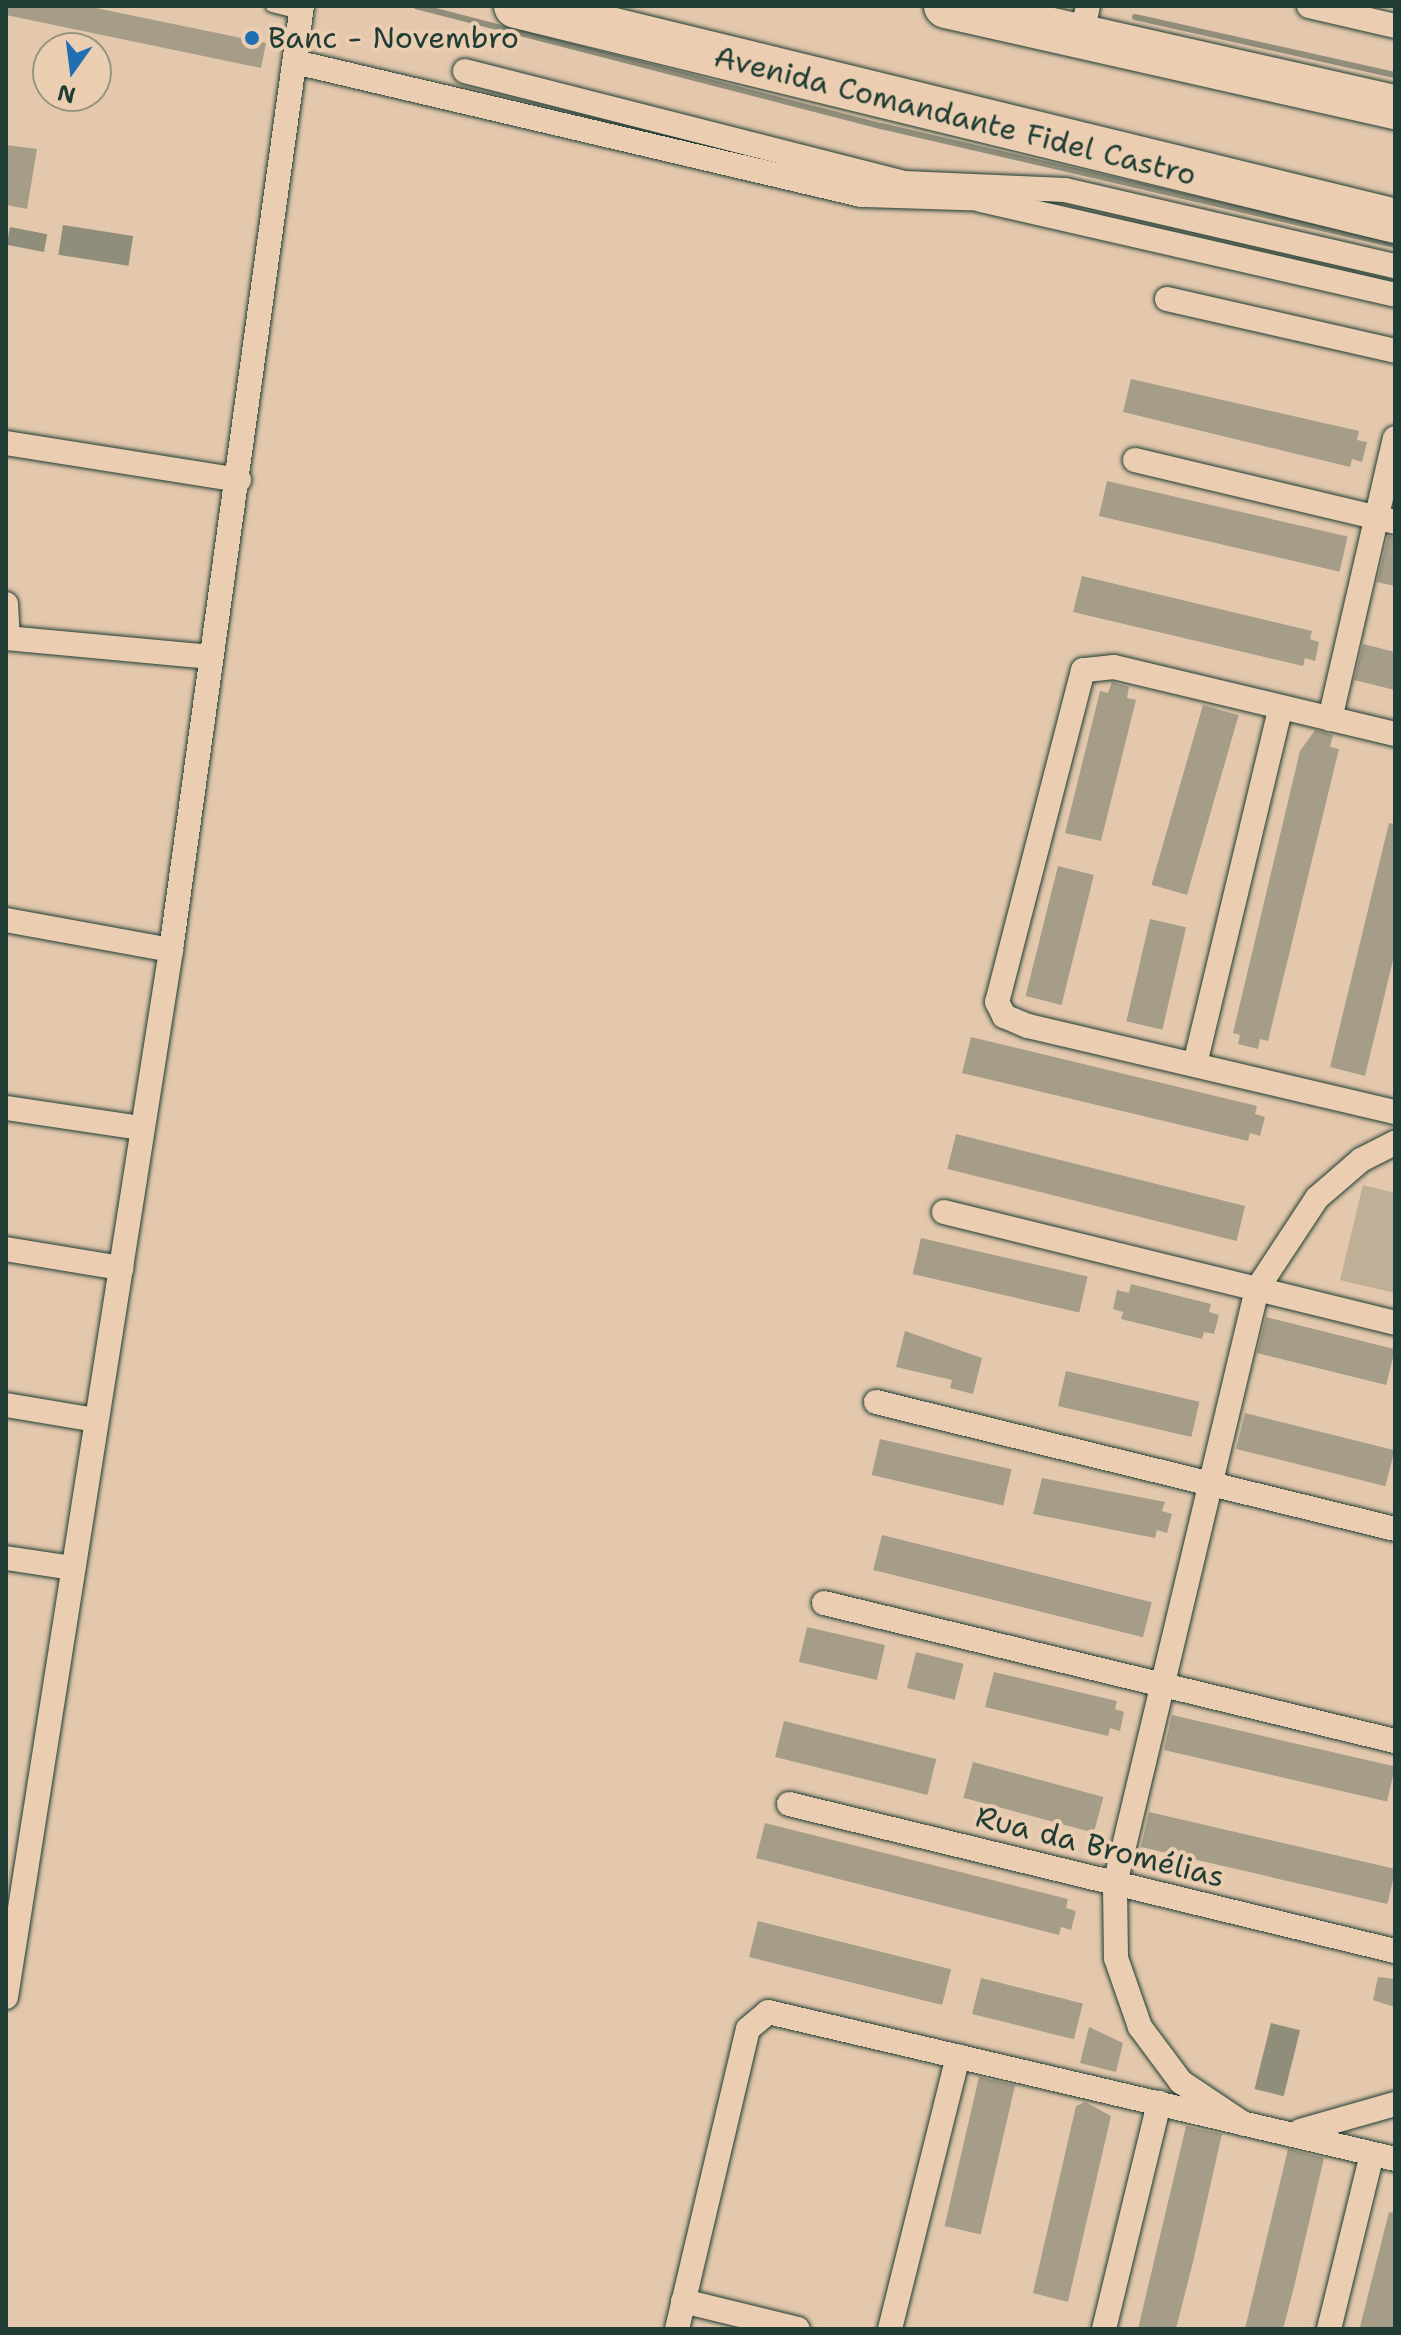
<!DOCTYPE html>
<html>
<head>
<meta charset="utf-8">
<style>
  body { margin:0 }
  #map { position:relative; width:1401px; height:2335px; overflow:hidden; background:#e3c8ad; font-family:"Shantell Sans",sans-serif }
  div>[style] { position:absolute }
  .green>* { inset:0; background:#bfaf97 }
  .water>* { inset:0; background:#908d7a; transform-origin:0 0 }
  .stream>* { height:6px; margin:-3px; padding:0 3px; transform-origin:3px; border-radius:3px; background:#908d7a }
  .building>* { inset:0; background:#a69d88; transform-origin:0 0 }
  .roads { filter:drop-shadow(0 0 2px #1f3d34) drop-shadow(0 0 2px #1f3d34) }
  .lane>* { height:12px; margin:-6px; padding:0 6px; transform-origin:6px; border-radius:6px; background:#ebceb2 }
  .street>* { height:24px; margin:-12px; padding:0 12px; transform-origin:12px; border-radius:12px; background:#ebceb2 }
  .highway>* { height:44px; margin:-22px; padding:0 22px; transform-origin:22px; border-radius:22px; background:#ebceb2 }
  .dots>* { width:22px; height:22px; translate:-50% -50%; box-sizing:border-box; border:4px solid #ebceb2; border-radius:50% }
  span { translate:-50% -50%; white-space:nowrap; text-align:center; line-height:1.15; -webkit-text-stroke:8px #ebceb2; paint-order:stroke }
  .poi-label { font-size:30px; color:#1f3d34 }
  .left { translate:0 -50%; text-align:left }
  .street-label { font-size:30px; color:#1f3d34 }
  .frame { position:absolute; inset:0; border:8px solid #1f3d34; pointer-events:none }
  .north { position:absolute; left:32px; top:32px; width:80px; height:80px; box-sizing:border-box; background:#ebceb2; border:2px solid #999480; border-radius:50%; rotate:194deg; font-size:22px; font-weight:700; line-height:32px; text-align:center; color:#1f3d34 }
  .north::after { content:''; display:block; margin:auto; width:28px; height:36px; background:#1f6fb2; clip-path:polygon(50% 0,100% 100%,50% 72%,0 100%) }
</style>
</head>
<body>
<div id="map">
  <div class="green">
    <div style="clip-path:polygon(1363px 1185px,1395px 1193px,1395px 1293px,1340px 1280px)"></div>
  </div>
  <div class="water">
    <div style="left:63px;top:225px;width:71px;height:30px;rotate:9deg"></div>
    <div style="left:10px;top:227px;width:38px;height:18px;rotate:11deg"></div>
    <div style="left:1271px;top:2023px;width:30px;height:68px;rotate:14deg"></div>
  </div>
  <div class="stream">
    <div style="left:416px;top:6px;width:480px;rotate:14.5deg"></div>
    <div style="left:881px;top:126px;width:528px;rotate:13.04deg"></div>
    <div style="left:1135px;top:17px;width:266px;rotate:12.6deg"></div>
  </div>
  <div class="building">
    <div style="clip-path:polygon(6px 6px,86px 6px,266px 43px,261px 68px,6px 15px)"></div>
    <div style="clip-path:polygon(6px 145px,37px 149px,27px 209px,6px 205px)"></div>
    <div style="clip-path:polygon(1131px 379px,1359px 431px,1357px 440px,1367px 442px,1362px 462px,1352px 459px,1350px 467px,1123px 412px)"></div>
    <div style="left:1107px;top:481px;width:247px;height:36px;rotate:13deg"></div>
    <div style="clip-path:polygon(1388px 536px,1395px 537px,1395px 586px,1377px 582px)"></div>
    <div style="clip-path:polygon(1082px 576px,1312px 631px,1310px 639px,1319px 642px,1315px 661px,1305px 658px,1303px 666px,1073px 612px)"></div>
    <div style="clip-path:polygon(1363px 644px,1395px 652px,1395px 690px,1354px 680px)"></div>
    <div style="clip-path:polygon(1112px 682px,1129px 687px,1127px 698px,1136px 700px,1101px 841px,1065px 833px,1100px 691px,1108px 693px)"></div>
    <div style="left:1203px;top:705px;width:37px;height:187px;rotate:16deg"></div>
    <div style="clip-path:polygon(1315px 730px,1333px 735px,1330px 747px,1339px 749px,1268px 1041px,1260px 1039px,1258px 1049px,1238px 1044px,1240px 1035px,1233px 1033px,1300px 751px)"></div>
    <div style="clip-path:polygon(1389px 823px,1395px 824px,1395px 952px,1365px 1076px,1330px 1067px)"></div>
    <div style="left:1058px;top:866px;width:37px;height:134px;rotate:14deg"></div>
    <div style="left:1150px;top:919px;width:37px;height:105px;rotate:13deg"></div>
    <div style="clip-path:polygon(971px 1037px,1257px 1106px,1255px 1114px,1265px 1117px,1260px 1136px,1250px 1133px,1248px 1141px,962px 1073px)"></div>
    <div style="left:956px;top:1134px;width:298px;height:36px;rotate:14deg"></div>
    <div style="left:921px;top:1238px;width:171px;height:37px;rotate:13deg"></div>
    <div style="clip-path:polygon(1131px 1284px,1211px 1304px,1209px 1312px,1219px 1315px,1214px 1334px,1204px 1332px,1202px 1339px,1121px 1319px,1123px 1312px,1113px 1309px,1117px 1290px,1129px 1293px)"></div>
    <div style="left:1266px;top:1317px;width:133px;height:37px;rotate:14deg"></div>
    <div style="clip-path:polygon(905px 1331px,982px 1358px,973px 1394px,950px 1388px,952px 1380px,896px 1367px)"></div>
    <div style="left:1066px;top:1371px;width:137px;height:36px;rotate:13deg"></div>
    <div style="left:1245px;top:1413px;width:154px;height:37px;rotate:14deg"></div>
    <div style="left:880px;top:1439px;width:135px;height:37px;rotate:13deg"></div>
    <div style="clip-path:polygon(1042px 1478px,1165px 1502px,1162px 1511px,1172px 1514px,1167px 1533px,1157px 1530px,1155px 1538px,1033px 1514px)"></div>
    <div style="left:882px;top:1535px;width:278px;height:36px;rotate:14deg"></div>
    <div style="left:807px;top:1627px;width:80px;height:36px;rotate:13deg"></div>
    <div style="left:916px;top:1652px;width:49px;height:37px;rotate:14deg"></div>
    <div style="clip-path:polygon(994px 1672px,1117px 1701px,1115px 1709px,1124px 1712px,1120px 1731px,1110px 1728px,1108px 1736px,985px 1707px)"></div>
    <div style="left:1172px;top:1715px;width:229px;height:36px;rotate:13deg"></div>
    <div style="left:784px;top:1721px;width:157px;height:37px;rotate:14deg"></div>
    <div style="left:973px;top:1762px;width:135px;height:37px;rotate:15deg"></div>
    <div style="left:1149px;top:1812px;width:253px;height:36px;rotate:13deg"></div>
    <div style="clip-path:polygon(765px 1823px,1068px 1899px,1066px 1908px,1076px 1911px,1071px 1930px,1061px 1927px,1059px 1935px,756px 1858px)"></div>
    <div style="left:758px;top:1921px;width:199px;height:37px;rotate:14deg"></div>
    <div style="clip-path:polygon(1378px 1977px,1395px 1979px,1395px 2007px,1373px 2000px)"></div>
    <div style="left:981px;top:1978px;width:105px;height:37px;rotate:14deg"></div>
    <div style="clip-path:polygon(1089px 2027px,1123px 2043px,1116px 2072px,1080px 2063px)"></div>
    <div style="left:979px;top:2077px;width:37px;height:153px;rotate:13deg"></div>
    <div style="clip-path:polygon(1085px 2102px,1111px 2116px,1068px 2302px,1033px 2293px,1076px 2106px)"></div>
    <div style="clip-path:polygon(1186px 2126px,1222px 2134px,1193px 2262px,1176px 2329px,1138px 2329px)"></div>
    <div style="clip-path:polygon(1288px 2149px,1324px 2158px,1294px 2287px,1283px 2329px,1245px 2329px)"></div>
    <div style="clip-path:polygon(1389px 2212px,1395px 2213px,1395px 2329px,1369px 2329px,1360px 2327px)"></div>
  </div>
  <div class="roads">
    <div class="lane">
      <div style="left:272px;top:6px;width:30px;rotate:14deg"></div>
    </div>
    <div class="street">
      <div style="left:1309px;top:6px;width:88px;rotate:13.1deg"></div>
      <div style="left:1082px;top:36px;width:31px;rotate:-79deg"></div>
      <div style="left:295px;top:62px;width:581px;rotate:13.22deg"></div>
      <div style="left:861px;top:195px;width:127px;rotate:1.8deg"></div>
      <div style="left:465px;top:71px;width:454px;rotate:14.3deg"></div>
      <div style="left:905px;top:183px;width:160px;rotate:2.5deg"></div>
      <div style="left:1065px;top:190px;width:339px;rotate:13deg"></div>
      <div style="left:981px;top:200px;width:425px;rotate:12.9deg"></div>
      <div style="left:1167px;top:299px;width:234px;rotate:12.8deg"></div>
      <div style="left:6px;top:443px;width:236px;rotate:9deg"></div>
      <div style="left:1135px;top:460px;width:267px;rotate:13.4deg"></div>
      <div style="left:6px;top:604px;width:34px;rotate:87deg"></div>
      <div style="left:6px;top:638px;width:206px;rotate:5.3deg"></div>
      <div style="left:1330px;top:719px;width:288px;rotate:-77deg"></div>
      <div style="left:1395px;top:734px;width:289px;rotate:-166.6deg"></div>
      <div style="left:1114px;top:667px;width:31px;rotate:174deg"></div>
      <div style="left:1083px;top:670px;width:343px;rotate:104.5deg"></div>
      <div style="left:997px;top:1002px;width:16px;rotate:63deg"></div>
      <div style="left:1004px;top:1016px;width:26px;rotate:23deg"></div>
      <div style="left:1028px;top:1026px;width:377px;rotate:13.2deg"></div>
      <div style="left:6px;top:920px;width:168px;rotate:10.3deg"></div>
      <div style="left:1195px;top:1064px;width:367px;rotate:-76.5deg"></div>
      <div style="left:6px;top:1108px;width:135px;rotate:8.5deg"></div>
      <div style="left:944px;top:1212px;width:464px;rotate:13.8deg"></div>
      <div style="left:6px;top:1249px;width:117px;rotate:9.4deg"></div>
      <div style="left:876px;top:1402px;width:534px;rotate:13.75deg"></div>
      <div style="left:6px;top:1405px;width:91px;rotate:9.5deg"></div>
      <div style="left:6px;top:1558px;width:68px;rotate:8.5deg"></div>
      <div style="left:824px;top:1603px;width:587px;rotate:13.59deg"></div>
      <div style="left:789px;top:1804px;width:624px;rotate:13.64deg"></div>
      <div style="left:6px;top:1997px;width:1060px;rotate:-81.04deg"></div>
      <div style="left:171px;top:950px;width:953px;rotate:-82.1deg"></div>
      <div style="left:1244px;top:2124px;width:76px;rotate:-146.3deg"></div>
      <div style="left:1181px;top:2082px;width:69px;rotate:-126.7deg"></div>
      <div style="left:1140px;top:2027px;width:73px;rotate:-109.2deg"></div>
      <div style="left:1116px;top:1958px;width:74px;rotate:-90.8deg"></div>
      <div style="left:1115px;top:1884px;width:612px;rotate:-76.58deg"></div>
      <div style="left:1257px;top:1289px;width:109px;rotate:-56.6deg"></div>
      <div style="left:1317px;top:1198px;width:58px;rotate:-40.8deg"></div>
      <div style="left:1361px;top:1160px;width:38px;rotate:-27deg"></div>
      <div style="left:1300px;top:2131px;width:99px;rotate:-15.9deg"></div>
      <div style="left:683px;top:2301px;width:118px;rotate:13.7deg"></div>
      <div style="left:677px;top:2329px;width:308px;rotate:-76.7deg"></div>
      <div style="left:748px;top:2029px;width:26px;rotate:-40deg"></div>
      <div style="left:768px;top:2012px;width:644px;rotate:13.19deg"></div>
      <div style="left:890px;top:2329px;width:281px;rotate:-76deg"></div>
      <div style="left:1104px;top:2329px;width:233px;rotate:-76.3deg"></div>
      <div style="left:1329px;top:2329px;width:180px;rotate:-76.2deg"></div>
    </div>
    <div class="highway">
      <div style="left:516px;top:6px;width:905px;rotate:13.74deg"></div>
      <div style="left:946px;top:6px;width:460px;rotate:12.7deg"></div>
    </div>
  </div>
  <div class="dots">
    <div style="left:252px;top:38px;background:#1f6fb2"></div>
  </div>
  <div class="poi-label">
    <span class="left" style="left:268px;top:38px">Banc - Novembro</span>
  </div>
  <div class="street-label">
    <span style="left:955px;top:116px;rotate:14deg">Avenida Comandante Fidel Castro</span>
    <span style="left:1100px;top:1847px;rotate:14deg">Rua da Bromélias</span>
  </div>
  <div class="frame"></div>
  <div class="north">N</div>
</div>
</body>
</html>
